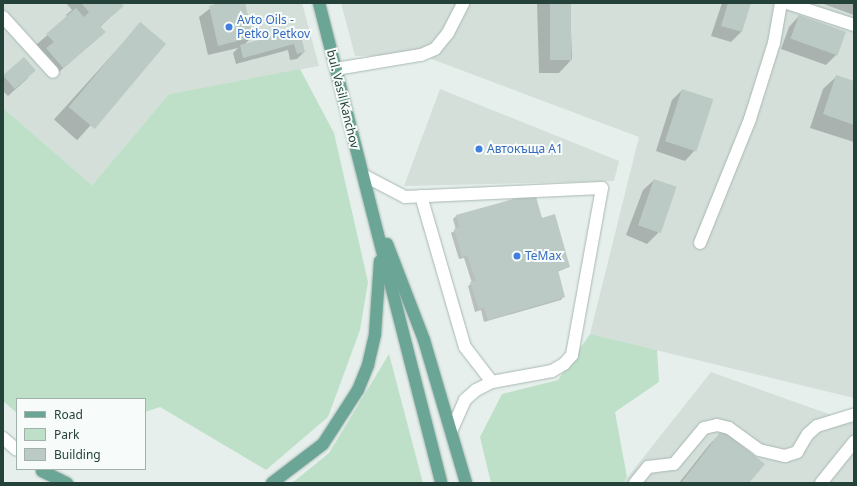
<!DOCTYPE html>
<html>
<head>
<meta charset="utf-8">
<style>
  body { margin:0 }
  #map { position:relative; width:857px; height:486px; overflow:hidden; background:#e6efeb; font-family:"Noto Sans",sans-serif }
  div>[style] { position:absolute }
  .built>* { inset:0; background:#d4dfda }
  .green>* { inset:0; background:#bfe0c8 }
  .shadow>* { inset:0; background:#0003; transform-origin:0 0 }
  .building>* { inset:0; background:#bbcac4; transform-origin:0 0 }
  .roads { filter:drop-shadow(0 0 1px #a8b8b2) drop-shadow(0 0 1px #a8b8b2) }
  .minor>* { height:12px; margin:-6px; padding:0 6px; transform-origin:6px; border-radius:6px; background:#fff }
  .major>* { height:12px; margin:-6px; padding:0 6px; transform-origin:6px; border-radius:6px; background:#6aa596 }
  .dots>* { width:11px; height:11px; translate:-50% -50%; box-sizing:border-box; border:2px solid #f7fbf9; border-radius:50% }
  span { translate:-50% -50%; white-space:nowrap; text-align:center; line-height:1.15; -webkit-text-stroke:4px #f7fbf9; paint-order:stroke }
  .shop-label { font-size:12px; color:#366cbe }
  .left { translate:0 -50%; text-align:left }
  .street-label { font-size:12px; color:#24423a }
  .frame { position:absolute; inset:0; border:4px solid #24423a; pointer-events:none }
  .legend { position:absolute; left:16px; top:398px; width:130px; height:72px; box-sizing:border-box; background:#f7fbf9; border:1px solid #a3b1ad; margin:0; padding:5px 7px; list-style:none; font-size:12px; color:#24423a }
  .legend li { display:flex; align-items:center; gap:8px; height:20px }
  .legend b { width:20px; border:1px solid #a3b1ad }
</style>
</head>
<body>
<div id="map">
  <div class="built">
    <div style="clip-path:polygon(3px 3px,302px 3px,319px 66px,169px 94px,92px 185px,3px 108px)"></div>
    <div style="clip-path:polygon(341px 3px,854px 3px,854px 398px,590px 334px,639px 137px,421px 55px,355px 56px)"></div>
    <div style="clip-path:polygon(440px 89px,619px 161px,614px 181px,404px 186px)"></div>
    <div style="clip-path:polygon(711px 372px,854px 423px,854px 483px,623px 483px)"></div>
  </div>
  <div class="green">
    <div style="clip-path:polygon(300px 69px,334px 133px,368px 282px,360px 330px,328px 417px,266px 470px,160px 407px,145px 412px,145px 399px,17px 399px,17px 413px,3px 401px,3px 108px,92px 185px,169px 94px)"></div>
    <div style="clip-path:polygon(590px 334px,657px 350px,659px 382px,615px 412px,627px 477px,623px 483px,491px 483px,480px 437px,502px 394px,558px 380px)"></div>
    <div style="clip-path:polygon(389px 354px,423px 483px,292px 483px,329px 453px)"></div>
  </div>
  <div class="shadow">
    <div style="clip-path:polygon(66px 3px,119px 3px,122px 6px,100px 27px,105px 32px,52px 78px,37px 59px,36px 45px,68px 17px,66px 15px,72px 10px)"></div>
    <div style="clip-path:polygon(217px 3px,244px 3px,252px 37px,244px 45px,298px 31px,304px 52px,297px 59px,290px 60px,288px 50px,236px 64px,233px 53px,238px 48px,208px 55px,199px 17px)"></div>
    <div style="clip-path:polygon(537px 3px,570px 3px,572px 59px,559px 73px,539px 73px)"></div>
    <div style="clip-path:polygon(722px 3px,750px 3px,741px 32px,731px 42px,711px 36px)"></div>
    <div style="clip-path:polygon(821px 3px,854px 3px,854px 15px)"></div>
    <div style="clip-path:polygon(799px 16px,844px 33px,836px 55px,826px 65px,781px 49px,789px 27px)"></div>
    <div style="left:141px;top:23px;width:31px;height:130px;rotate:42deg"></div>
    <div style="clip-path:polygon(24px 59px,28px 78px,8px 96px,3px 91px,3px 77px)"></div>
    <div style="clip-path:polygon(837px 76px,854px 82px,854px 142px,810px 128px,823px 89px)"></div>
    <div style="clip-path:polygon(682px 90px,695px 150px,685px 161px,656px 151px,672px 100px)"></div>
    <div style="clip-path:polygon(654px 180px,658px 233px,647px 244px,626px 235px,643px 190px)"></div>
    <div style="clip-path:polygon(534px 194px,542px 219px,569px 267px,557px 272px,564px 296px,561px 300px,484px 322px,481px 310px,475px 312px,468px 286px,472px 283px,464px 258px,459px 259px,451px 233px,456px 230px,453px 219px,456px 216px)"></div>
    <div style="clip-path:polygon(723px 431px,748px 483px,679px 483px,709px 445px)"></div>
  </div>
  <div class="building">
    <div style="clip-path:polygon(81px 3px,121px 3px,124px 6px,100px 26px,106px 32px,63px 68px,46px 48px,54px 42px,46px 34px,76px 8px,84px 17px,89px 12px)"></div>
    <div style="clip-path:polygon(221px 3px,245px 3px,253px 37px,218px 46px,209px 6px)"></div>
    <div style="left:550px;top:3px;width:21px;height:57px"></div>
    <div style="clip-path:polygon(728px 3px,751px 3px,742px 32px,721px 26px)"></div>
    <div style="left:799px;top:15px;width:50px;height:25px;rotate:20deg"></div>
    <div style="left:140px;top:22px;width:34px;height:111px;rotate:40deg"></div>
    <div style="clip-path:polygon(299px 29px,305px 52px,297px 54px,294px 44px,243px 58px,240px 45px)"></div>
    <div style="left:24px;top:57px;width:18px;height:28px;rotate:49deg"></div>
    <div style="clip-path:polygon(836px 75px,854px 81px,854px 125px,823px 114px)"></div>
    <div style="left:682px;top:89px;width:33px;height:55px;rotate:18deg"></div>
    <div style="left:654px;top:179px;width:24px;height:49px;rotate:19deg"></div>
    <div style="clip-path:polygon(535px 193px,542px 218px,555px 214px,570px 267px,558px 270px,565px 297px,488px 320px,484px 308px,479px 309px,470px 282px,476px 281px,467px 255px,462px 257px,454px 229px,459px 227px,456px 215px)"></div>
    <div style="clip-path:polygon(722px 430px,765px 464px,749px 483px,681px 483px)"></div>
  </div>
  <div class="roads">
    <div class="minor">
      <div style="left:787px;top:3px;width:71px;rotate:18.2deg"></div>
      <div style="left:3px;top:17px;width:74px;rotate:47.7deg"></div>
      <div style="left:336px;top:69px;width:86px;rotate:-9.4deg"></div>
      <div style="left:421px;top:55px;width:15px;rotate:-23deg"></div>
      <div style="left:435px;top:49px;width:21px;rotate:-51deg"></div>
      <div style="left:448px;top:33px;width:34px;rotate:-63deg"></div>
      <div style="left:363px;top:175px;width:47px;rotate:27.6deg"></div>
      <div style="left:405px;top:197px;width:197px;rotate:-2.6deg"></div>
      <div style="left:602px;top:188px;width:170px;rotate:100.2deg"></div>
      <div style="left:572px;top:355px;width:12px;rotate:132deg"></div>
      <div style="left:564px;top:364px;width:14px;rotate:150deg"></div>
      <div style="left:552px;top:371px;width:61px;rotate:169.6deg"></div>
      <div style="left:492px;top:382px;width:18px;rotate:153deg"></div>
      <div style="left:476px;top:390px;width:15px;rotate:138deg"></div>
      <div style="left:465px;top:400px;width:35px;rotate:114deg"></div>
      <div style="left:421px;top:196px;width:157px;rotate:73.8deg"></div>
      <div style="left:465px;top:347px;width:44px;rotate:52.4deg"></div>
      <div style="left:700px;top:243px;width:134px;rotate:-68deg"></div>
      <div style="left:750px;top:119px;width:80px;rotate:-72.5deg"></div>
      <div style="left:774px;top:43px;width:41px;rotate:-80.1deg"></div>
      <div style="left:3px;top:438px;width:18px;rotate:41deg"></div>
      <div style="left:635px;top:483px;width:21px;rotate:-51deg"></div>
      <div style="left:648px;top:467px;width:26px;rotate:-7deg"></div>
      <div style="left:674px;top:464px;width:47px;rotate:-50.2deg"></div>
      <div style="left:704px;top:428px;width:13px;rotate:-13deg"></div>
      <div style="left:717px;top:425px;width:12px;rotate:14deg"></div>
      <div style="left:729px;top:428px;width:37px;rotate:36deg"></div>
      <div style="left:759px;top:450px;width:27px;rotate:13deg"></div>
      <div style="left:785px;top:456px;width:13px;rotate:-18deg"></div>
      <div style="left:797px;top:452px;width:21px;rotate:-59deg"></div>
      <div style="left:808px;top:434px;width:12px;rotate:-42deg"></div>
      <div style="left:817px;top:426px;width:39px;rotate:-17deg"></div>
      <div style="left:821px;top:483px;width:53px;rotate:-51.2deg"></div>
    </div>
    <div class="major">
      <div style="left:319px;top:3px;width:495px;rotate:75.7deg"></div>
      <div style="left:387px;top:244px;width:103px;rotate:68.9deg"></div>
      <div style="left:424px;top:340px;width:149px;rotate:73.6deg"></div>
      <div style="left:42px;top:471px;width:28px;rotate:26deg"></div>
      <div style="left:272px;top:483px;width:64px;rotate:-37.4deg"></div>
      <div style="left:323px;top:444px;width:64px;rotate:-57.1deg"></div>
      <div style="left:358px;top:390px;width:27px;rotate:-68deg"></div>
      <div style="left:368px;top:365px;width:32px;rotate:-77deg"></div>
      <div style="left:375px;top:334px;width:73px;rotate:-86.1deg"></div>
    </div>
  </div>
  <div class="dots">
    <div style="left:229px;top:27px;background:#3f7fe0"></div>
    <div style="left:479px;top:149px;background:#3f7fe0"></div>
    <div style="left:517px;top:256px;background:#3f7fe0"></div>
  </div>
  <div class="shop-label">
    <span class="left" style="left:237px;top:27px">Avto Oils -<br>Petko Petkov</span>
    <span class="left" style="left:487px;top:149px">Автокъща А1</span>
    <span class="left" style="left:525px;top:256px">TeMax</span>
  </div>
  <div class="street-label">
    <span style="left:343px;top:99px;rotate:76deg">bul. Vasil Kanchov</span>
  </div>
  <div class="frame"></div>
  <ul class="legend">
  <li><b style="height:5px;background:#6aa596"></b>Road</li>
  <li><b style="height:11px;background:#bfe0c8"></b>Park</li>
  <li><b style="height:11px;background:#bbcac4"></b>Building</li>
  </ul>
</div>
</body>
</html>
